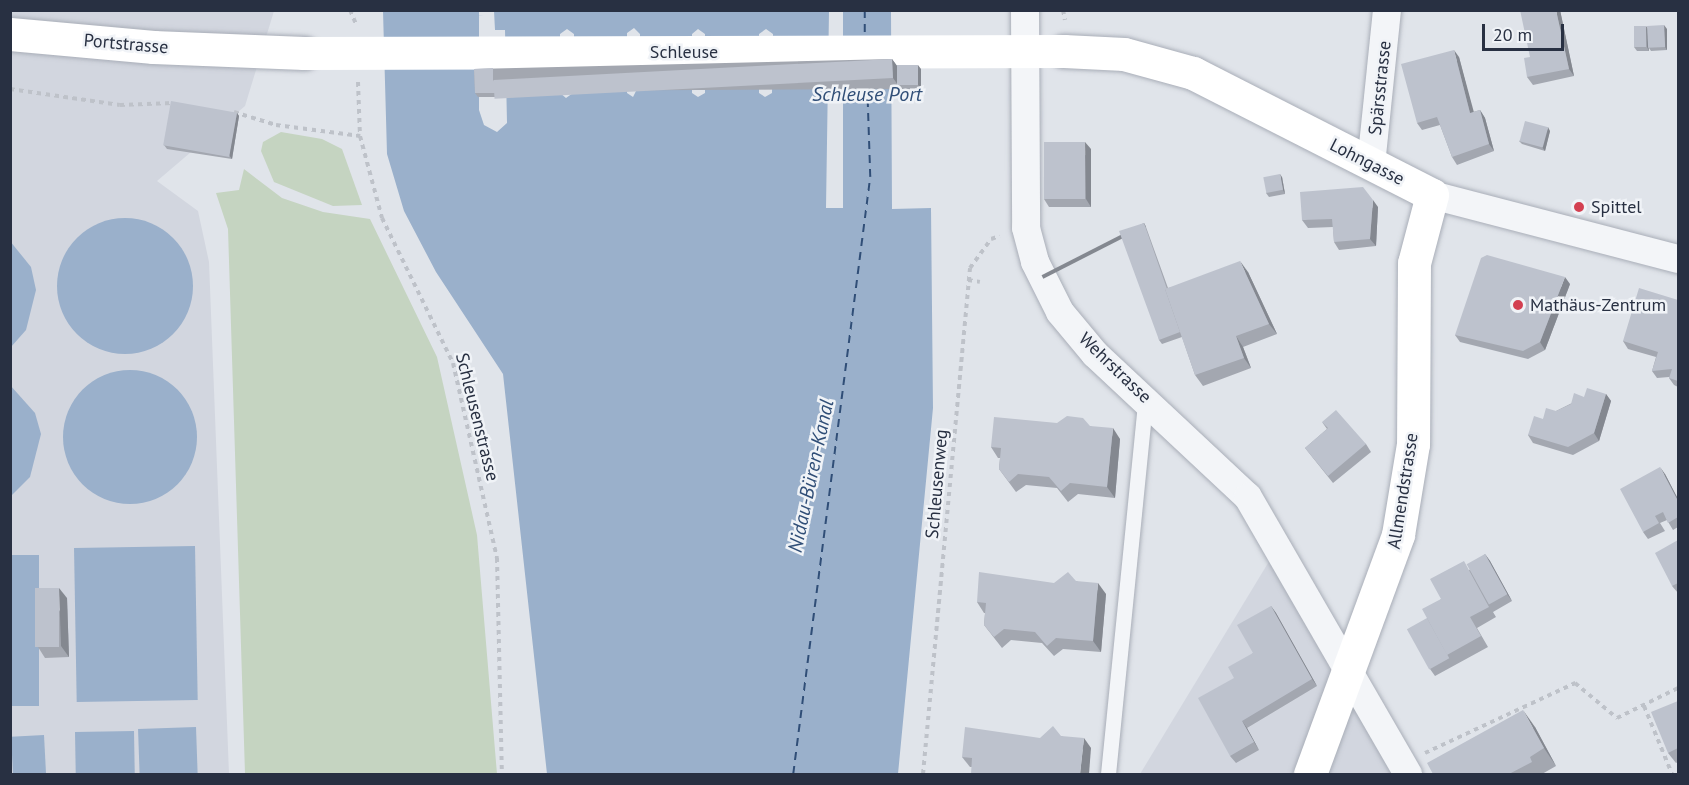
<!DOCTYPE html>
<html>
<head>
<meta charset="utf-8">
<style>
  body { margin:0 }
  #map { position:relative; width:1689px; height:785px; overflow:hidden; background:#e0e4ea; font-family:"PT Sans",sans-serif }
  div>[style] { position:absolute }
  .built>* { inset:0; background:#d2d6df }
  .green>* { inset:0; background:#c5d4c1 }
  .water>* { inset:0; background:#9ab0cb; transform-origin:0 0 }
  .round { border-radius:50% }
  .ferry>* { height:1.5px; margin-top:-0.75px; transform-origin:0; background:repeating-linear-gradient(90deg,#304e77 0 8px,transparent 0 14px) }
  .path>* { height:4px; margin-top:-2px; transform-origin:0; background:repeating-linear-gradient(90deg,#bec2c9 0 4.5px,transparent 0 9px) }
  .roads { filter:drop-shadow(0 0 2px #a9aeb8) drop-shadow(0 0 2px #a9aeb8) }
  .service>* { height:15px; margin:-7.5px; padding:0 7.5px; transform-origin:7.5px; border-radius:7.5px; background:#f3f5f8 }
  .minor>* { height:28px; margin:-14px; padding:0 14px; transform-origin:14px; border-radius:14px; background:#f3f5f8 }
  .secondary>* { height:33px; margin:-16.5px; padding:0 16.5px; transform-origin:16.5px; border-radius:16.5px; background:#fff }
  .secondary-bridge>* { height:33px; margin:-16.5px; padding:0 16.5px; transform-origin:16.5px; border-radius:16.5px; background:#fff }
  .wall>* { inset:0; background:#a3a7b0 }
  .shaded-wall>* { inset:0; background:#848890; transform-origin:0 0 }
  .building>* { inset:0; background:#bdc2cd; transform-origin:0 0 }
  .dots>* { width:16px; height:16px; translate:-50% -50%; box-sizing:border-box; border:3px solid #f0f3f7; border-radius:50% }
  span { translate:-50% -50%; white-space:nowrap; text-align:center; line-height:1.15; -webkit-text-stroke:5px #f0f3f7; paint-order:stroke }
  .street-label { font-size:18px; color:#283042 }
  .poi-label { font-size:18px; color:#283042 }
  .left { translate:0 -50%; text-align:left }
  .water-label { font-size:20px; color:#304e77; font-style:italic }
  .frame { position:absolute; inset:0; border:12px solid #283042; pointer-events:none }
  .scale { position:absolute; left:1482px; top:24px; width:82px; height:27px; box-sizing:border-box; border:3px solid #283042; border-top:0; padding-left:8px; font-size:18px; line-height:21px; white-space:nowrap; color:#283042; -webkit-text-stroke:4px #f0f3f7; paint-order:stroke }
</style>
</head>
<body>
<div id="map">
  <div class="built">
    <div style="clip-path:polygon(10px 11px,274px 11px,245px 106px,157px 181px,198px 211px,209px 262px,229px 774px,11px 774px)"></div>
    <div style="clip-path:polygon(1276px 550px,1408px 774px,1140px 774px)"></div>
  </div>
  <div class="green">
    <div style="clip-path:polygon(281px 132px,322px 139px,342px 149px,362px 205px,333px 206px,274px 182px,261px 151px,263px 142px)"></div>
    <div style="clip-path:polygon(244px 169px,282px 198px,323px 212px,370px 219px,437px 357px,477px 535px,497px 774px,245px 774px,228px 229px,216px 193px,239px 190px)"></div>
  </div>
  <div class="water">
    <div style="clip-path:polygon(evenodd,383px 11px,479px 11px,479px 110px,484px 125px,497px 132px,507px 123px,505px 30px,495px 30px,494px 11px,829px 11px,826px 208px,843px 208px,843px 11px,891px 11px,892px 209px,931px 208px,933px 408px,898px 774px,547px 774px,503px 374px,436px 272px,404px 211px,387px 154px,383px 11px,634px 28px,640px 34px,640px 83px,633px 97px,627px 93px,627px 33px,634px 28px,383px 11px,567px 29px,574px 34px,573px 93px,566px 98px,560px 93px,560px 34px,567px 29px,383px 11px,698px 29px,705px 34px,705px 93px,698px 97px,692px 93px,692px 34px,698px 29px,383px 11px,766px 29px,773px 34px,772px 93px,765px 97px,759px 93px,759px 34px,766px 29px)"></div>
    <div class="round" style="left:57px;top:218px;width:136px;height:136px"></div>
    <div style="clip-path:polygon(10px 241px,31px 267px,36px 290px,26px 330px,11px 347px)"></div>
    <div class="round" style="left:63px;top:370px;width:134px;height:134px"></div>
    <div style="clip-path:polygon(10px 385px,35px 413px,41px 434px,30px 477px,11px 496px)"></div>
    <div style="left:195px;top:546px;width:154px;height:121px;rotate:89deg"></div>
    <div style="left:10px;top:555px;width:29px;height:151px"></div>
    <div style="left:196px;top:727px;width:47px;height:58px;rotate:88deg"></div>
    <div style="left:134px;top:731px;width:43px;height:59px;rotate:89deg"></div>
    <div style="left:44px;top:735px;width:39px;height:33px;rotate:87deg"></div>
  </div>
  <div class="ferry">
    <div style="left:865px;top:10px;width:25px;rotate:90deg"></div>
    <div style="left:793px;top:774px;width:602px;rotate:-82.65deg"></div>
    <div style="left:870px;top:177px;width:90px;rotate:-91.9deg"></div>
  </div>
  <div class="path">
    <div style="left:350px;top:10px;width:15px;rotate:67deg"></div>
    <div style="left:1063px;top:10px;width:10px;rotate:79deg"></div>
    <div style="left:358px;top:82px;width:54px;rotate:87.9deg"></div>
    <div style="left:360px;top:136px;width:85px;rotate:75deg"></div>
    <div style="left:382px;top:218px;width:161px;rotate:63.9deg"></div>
    <div style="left:453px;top:363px;width:200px;rotate:77.3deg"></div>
    <div style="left:497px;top:558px;width:216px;rotate:88.7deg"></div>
    <div style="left:10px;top:89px;width:111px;rotate:8.3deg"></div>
    <div style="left:120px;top:105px;width:53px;rotate:-2.2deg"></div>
    <div style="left:234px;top:112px;width:44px;rotate:17.2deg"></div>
    <div style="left:276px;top:125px;width:85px;rotate:7.5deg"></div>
    <div style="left:968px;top:280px;width:12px;rotate:9deg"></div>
    <div style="left:1644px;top:706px;width:74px;rotate:67.6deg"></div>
    <div style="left:1425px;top:753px;width:166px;rotate:-25deg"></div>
    <div style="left:1575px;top:683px;width:55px;rotate:39.8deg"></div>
    <div style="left:1617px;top:718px;width:68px;rotate:-26.2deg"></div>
    <div style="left:923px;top:774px;width:508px;rotate:-84.69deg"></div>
    <div style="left:970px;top:268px;width:36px;rotate:-54deg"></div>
    <div style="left:991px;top:239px;width:9px;rotate:-18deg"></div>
  </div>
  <div class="roads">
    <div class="service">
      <div style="left:1108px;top:774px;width:375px;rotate:-84.3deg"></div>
    </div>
    <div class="minor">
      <div style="left:1025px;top:10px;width:218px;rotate:89.7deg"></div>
      <div style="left:1026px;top:228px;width:35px;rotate:75deg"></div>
      <div style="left:1035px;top:262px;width:56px;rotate:63.4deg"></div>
      <div style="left:1060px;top:312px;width:55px;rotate:50.2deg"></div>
      <div style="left:1095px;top:354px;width:209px;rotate:43.1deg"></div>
      <div style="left:1248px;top:497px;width:320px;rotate:60deg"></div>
      <div style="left:1371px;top:165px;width:156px;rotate:-84.1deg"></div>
      <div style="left:1432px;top:195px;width:254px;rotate:14.6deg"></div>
    </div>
    <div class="secondary">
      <div style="left:10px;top:34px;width:144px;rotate:5.2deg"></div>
      <div style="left:153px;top:47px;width:151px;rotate:2.3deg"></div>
      <div style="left:1064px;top:51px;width:60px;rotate:2.9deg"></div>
      <div style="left:1124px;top:54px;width:72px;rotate:15.4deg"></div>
      <div style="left:1193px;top:73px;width:268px;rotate:27deg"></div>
      <div style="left:1432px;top:195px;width:70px;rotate:104.8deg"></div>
      <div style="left:1414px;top:263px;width:181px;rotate:90.3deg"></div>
      <div style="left:1413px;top:444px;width:92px;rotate:99.4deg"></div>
      <div style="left:1398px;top:535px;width:255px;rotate:110.2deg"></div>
    </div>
  </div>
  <div class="secondary-bridge">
    <div style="left:304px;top:53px;width:760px;rotate:-0.15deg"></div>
  </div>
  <div class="wall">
    <div style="clip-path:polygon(1560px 10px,1574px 76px,1533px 85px,1527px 77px,1530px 57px)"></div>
    <div style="clip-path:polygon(1647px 28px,1667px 29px,1667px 50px,1651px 51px,1649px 48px,1649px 51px,1637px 51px,1634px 47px)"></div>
    <div style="clip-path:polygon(1459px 57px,1473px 112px,1480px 110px,1485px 118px,1494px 151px,1457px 165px,1452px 157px,1440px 125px,1422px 130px,1417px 123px)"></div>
    <div style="clip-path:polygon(892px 59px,897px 66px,921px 69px,921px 89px,501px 91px,501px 97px,478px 97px,475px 93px,474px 69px)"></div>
    <div style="clip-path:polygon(237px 113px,239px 116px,232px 159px,167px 149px,164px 145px)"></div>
    <div style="clip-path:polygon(1550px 131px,1545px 151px,1522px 144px,1519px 141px)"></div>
    <div style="clip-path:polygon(1091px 149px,1091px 207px,1049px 207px,1044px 199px)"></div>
    <div style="clip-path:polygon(1282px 177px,1285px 194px,1269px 197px,1266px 193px)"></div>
    <div style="clip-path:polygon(1378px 207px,1376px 246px,1339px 250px,1334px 242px,1333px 227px,1308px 228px,1302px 220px)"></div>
    <div style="clip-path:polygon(1144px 223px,1146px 227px,1168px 288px,1248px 272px,1277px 334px,1243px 347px,1251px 368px,1203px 386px,1195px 375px,1182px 337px,1162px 344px,1159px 340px)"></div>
    <div style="clip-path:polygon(1570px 284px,1545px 350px,1528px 359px,1460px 342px,1455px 335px)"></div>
    <div style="clip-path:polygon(1678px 300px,1678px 387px,1674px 385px,1669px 378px,1669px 377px,1657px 378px,1652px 371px,1656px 357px,1628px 349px,1623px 341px)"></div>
    <div style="clip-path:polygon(1606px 394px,1611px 401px,1599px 441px,1573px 455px,1533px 443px,1528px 435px,1543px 419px,1556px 411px,1584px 397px)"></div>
    <div style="clip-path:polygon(1322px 422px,1366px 444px,1371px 452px,1333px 483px,1305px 448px,1327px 429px)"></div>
    <div style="clip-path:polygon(1090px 426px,1120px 439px,1115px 498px,1078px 494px,1068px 502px,1057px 488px,1026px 485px,1016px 492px,999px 469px,1000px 458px,998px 458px,991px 447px)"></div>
    <div style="clip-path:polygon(1665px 474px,1678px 499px,1678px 527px,1673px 530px,1667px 520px,1660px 523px,1665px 531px,1648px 539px,1643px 532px)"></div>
    <div style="clip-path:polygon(1678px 540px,1678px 593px,1672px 586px)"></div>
    <div style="clip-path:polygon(1485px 554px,1490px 561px,1512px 601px,1493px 612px,1496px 617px,1477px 628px,1488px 647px,1435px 676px,1430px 669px,1427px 618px,1441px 599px)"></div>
    <div style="clip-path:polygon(1076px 581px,1106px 594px,1101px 652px,1063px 649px,1054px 656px,1042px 643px,1011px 640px,1002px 648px,984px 625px,985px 613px,984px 613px,977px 602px,1054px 583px)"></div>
    <div style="clip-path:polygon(67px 598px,69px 657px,45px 658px,38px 647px)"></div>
    <div style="clip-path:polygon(1271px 606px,1276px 613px,1317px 686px,1247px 728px,1259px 750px,1236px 763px,1230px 756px,1234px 678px,1253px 653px)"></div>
    <div style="clip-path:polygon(1678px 701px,1678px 762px,1676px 763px,1668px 753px)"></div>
    <div style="clip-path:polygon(1535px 727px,1556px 766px,1542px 774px,1433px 774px)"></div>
    <div style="clip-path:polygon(1061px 736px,1091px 748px,971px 767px,970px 767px,962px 757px,1040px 738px)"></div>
  </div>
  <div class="shaded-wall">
    <div style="clip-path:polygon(1556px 10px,1560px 10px,1574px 76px,1569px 69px)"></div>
    <div style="clip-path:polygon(1664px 25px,1667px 29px,1667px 50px,1665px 47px)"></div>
    <div style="clip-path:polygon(1646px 26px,1649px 30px,1648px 47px,1649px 51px,1647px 47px)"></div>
    <div style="clip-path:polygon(1454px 50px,1459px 57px,1476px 120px,1470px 113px)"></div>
    <div style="clip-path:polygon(892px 59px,900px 70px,898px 85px,893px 78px)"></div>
    <div style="clip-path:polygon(918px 65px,921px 69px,921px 89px,918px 85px)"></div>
    <div style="clip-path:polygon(498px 87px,501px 91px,501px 97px,498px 93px)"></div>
    <div style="clip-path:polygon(1480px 110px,1485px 118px,1494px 151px,1489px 144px)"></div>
    <div style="clip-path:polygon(237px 113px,239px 116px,232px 159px,229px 155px)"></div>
    <div style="clip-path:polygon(1548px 127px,1550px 131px,1545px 151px,1542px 147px)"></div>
    <div style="clip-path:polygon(1085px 142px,1091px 149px,1091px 207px,1086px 199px)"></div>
    <div style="clip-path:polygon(1280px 174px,1282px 177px,1285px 194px,1283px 190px)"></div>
    <div style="clip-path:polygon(1373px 200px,1378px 207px,1376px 246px,1370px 239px)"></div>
    <div style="left:1144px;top:223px;width:4px;height:115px;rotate:63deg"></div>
    <div style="clip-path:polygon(1240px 261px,1248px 272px,1277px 334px,1269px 324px)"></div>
    <div style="clip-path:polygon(1565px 277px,1570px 284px,1545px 350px,1540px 342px)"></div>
    <div style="clip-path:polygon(1236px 336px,1243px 347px,1251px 368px,1244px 358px)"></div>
    <div style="clip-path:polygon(1606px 394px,1611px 401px,1599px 441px,1594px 433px)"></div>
    <div style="clip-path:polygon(1113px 428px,1120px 439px,1115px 498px,1107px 487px)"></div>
    <div style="clip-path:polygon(1660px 467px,1665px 474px,1678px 499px,1678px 501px)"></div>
    <div style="clip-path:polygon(1485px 554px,1490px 561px,1512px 601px,1507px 594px)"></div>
    <div style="clip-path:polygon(1098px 583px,1106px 594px,1101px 652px,1093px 641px)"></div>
    <div style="clip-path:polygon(59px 588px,67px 598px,69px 657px,61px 646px)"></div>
    <div style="clip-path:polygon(1271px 606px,1276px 613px,1317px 686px,1312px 679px)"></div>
    <div style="clip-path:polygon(1523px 710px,1535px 727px,1556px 766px,1544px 748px)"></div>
    <div style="clip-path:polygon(1242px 721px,1247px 728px,1259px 750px,1254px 742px)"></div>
    <div style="clip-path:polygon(1084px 738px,1091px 748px,1089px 774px,1080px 774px)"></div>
  </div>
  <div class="building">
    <div style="clip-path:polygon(1520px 10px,1556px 10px,1569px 69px,1527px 77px,1524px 58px,1530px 57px)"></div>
    <div style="left:1664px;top:25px;width:22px;height:17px;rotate:87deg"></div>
    <div style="left:1634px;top:26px;width:12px;height:21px"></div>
    <div style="clip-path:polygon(1454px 50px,1470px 113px,1480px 110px,1489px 144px,1452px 157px,1437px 117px,1417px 123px,1401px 64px)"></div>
    <div style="left:892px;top:59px;width:19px;height:399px;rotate:87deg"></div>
    <div style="left:918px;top:65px;width:20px;height:21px;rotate:90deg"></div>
    <div style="clip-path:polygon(493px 68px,493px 80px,498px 87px,498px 93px,475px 93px,474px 69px)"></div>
    <div style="left:171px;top:101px;width:67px;height:45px;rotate:10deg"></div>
    <div style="left:1525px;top:121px;width:24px;height:21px;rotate:15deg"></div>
    <div style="left:1044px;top:142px;width:41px;height:57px"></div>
    <div style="left:1280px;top:174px;width:16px;height:17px;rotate:79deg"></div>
    <div style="clip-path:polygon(1363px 187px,1373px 200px,1370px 239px,1334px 242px,1332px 219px,1302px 220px,1300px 192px)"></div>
    <div style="clip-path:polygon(1144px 223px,1167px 289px,1165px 289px,1180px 332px,1159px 340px,1119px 231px)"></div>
    <div style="clip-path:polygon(1487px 255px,1565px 277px,1540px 342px,1523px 351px,1455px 335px,1481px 258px)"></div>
    <div style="clip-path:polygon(1240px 261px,1269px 324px,1236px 336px,1244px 358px,1195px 375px,1165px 289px)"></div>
    <div style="clip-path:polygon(1639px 288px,1678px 300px,1678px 381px,1669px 378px,1672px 369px,1652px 371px,1658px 352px,1623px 341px)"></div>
    <div style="clip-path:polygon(1587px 388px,1606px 394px,1594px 433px,1568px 447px,1528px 435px,1534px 416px,1543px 419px,1546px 408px,1556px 411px,1571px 404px,1574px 393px,1584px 397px)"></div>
    <div style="clip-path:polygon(1336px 410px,1366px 444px,1328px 476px,1305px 448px,1328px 428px,1322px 422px)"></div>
    <div style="clip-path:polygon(1067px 416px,1083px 418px,1090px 426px,1113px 428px,1107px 487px,1070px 483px,1061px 491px,1049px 477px,1018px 474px,1009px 482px,999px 469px,1001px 448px,991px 447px,994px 417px,1057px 423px)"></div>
    <div style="clip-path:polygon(1660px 467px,1678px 501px,1678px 517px,1668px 523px,1663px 512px,1655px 516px,1659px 523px,1643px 532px,1620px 489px)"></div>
    <div style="clip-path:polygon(1678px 540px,1678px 583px,1672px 586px,1655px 553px)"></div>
    <div style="left:1485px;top:554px;width:46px;height:21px;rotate:61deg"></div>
    <div style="clip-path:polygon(1464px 561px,1489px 607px,1470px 617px,1481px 636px,1447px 655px,1422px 609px,1441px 599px,1430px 579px)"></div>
    <div style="clip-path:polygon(979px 572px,1054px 583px,1068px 572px,1076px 581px,1098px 583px,1093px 641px,1056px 638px,1047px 646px,1035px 632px,1004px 629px,994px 637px,984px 625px,986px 603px,977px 602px)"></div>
    <div style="left:35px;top:588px;width:24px;height:59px"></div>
    <div style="clip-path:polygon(1271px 606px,1312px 679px,1242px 721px,1254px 742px,1230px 756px,1198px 698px,1234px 678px,1228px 667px,1253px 653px,1237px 625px)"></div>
    <div style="left:1427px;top:618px;width:46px;height:23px;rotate:61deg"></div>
    <div style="clip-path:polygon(1678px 701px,1678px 748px,1668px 753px,1651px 712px)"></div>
    <div style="clip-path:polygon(1523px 710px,1544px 748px,1530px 757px,1532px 762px,1509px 774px,1433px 774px,1427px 763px)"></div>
    <div style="clip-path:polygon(1053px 726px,1061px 736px,1084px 738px,1080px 774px,971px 774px,972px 758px,962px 757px,965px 727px,1040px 738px)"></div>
  </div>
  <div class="dots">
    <div style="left:1579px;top:207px;background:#d34051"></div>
    <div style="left:1518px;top:305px;background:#d34051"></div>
  </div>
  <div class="street-label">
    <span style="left:126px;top:44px;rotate:5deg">Portstrasse</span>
    <span style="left:684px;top:52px">Schleuse</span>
    <span style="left:1380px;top:88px;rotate:-84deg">Spärsstrasse</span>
    <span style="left:1367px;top:162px;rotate:27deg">Lohngasse</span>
    <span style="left:1115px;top:368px;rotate:44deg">Wehrstrasse</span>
    <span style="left:477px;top:417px;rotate:76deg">Schleusenstrasse</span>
    <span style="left:937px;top:484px;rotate:-85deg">Schleusenweg</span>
    <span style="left:1403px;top:491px;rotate:-81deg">Allmendstrasse</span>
  </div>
  <div class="poi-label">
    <span class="left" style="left:1591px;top:207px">Spittel</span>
    <span class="left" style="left:1530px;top:305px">Mathäus-Zentrum</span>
  </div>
  <div class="water-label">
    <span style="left:867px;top:94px">Schleuse Port</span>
    <span style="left:811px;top:476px;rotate:-78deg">Nidau-Büren-Kanal</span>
  </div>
  <div class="frame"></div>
  <div class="scale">20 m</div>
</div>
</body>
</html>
